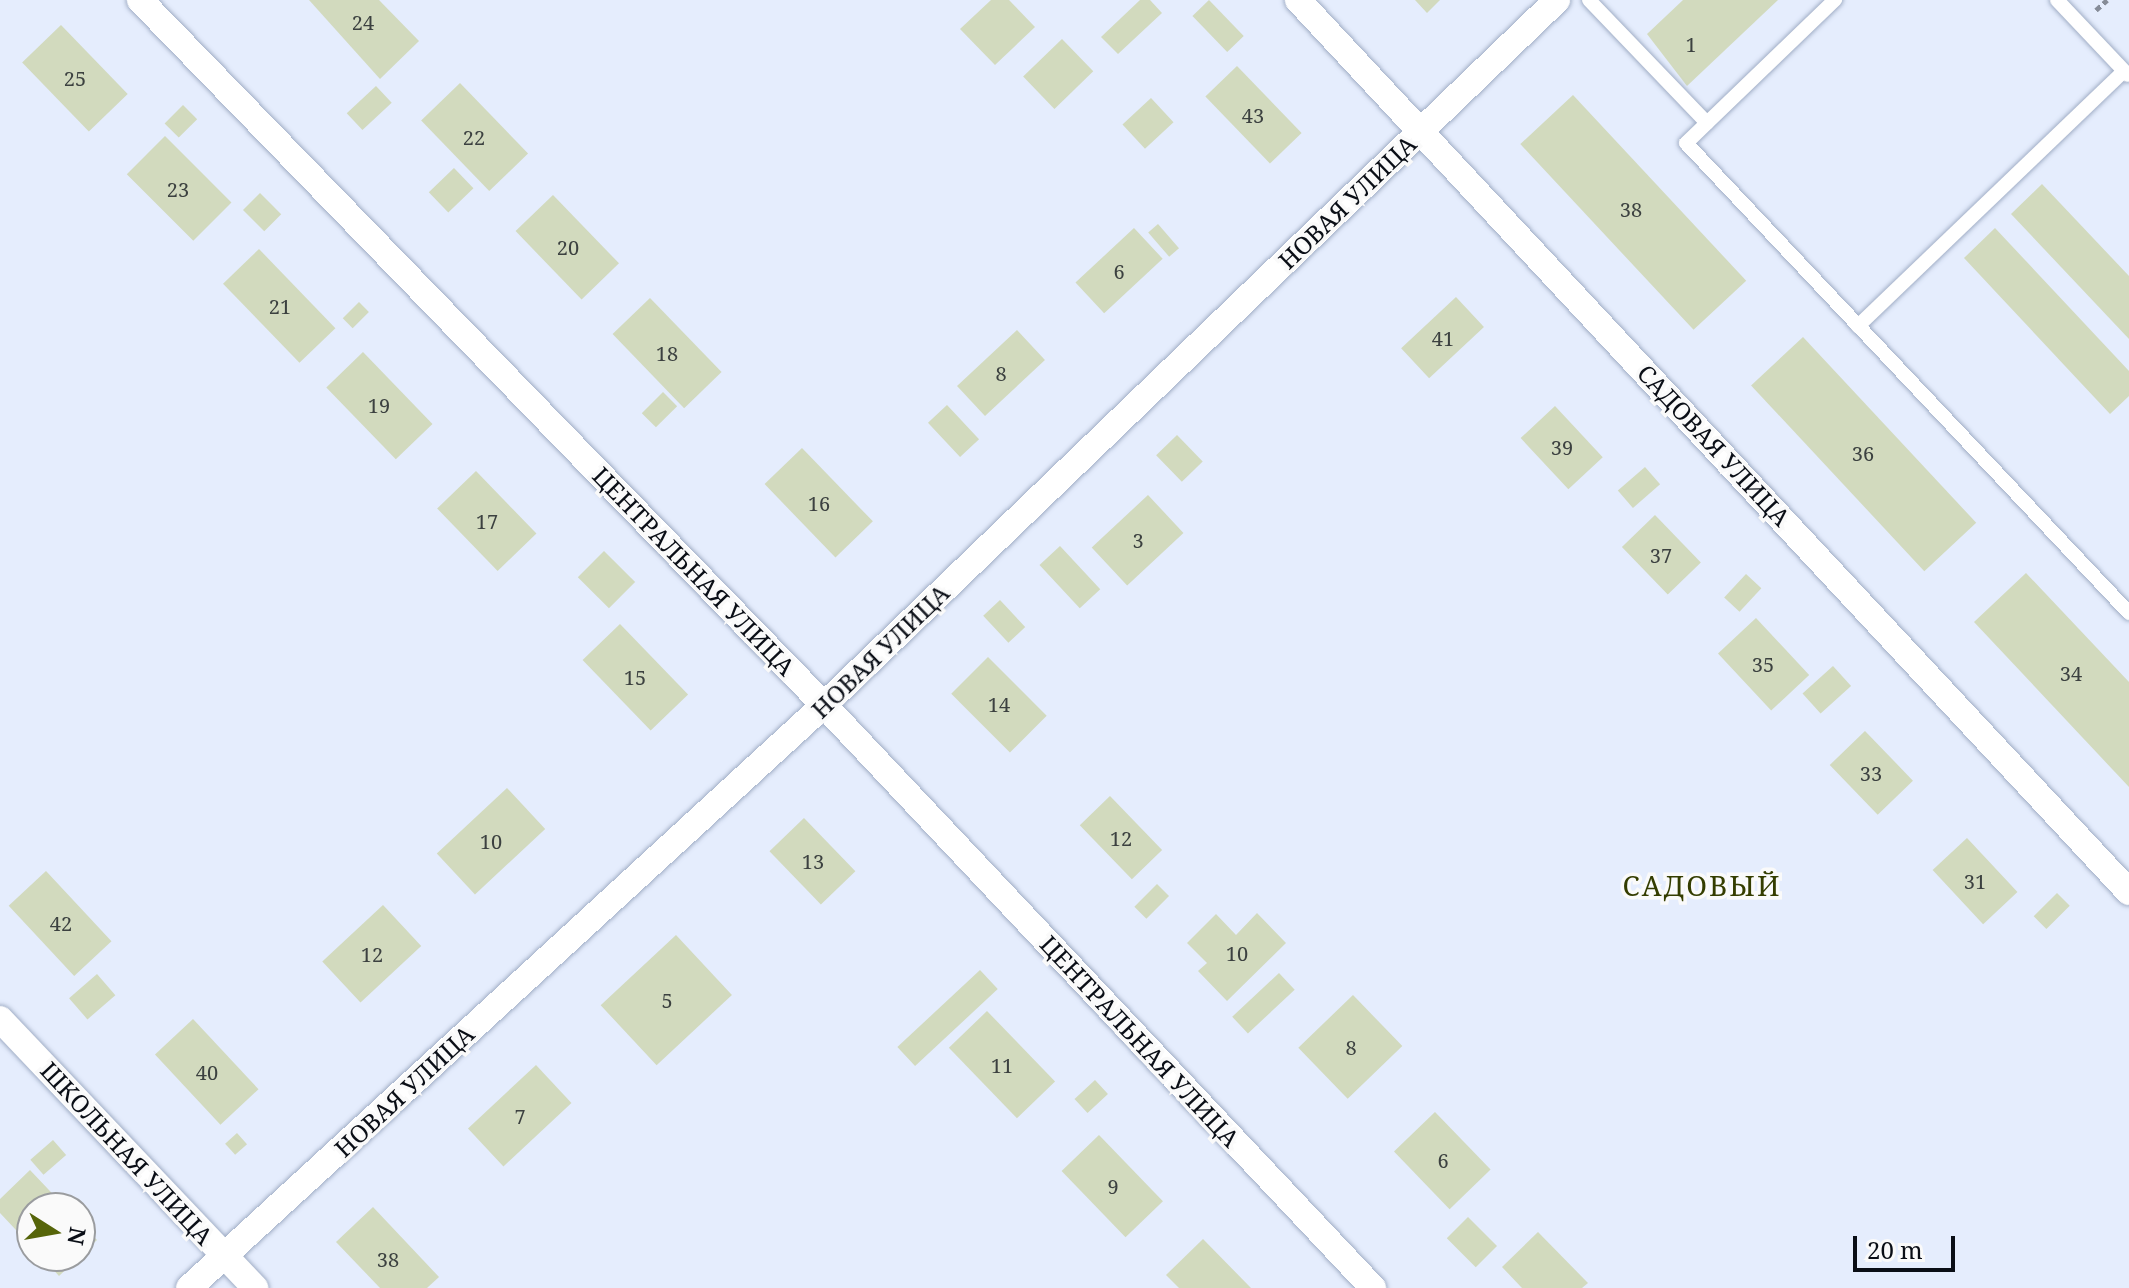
<!DOCTYPE html>
<html>
<head>
<meta charset="utf-8">
<style>
  body { margin:0 }
  #map { position:relative; width:2129px; height:1288px; overflow:hidden; background:#e5edfd; font-family:"Noto Serif",serif }
  div>[style] { position:absolute }
  .building>* { inset:0; background:#d2dabe; transform-origin:0 0 }
  .path>* { height:5px; margin-top:-2.5px; transform-origin:0; background:repeating-linear-gradient(90deg,#868c98 0 6px,transparent 0 10px) }
  .roads { filter:drop-shadow(0 0 2px #a1aec6) drop-shadow(0 0 2px #a1aec6) }
  .lane>* { height:14px; margin:-7px; padding:0 7px; transform-origin:7px; border-radius:7px; background:#fff }
  .street>* { height:26px; margin:-13px; padding:0 13px; transform-origin:13px; border-radius:13px; background:#fff }
  span { translate:-50% -50%; white-space:nowrap; text-align:center; line-height:1.15; -webkit-text-stroke:7px #fafafa; paint-order:stroke }
  .number-label { font-size:20px; color:#3c4140 }
  .number-label span { -webkit-text-stroke-width:0 }
  .street-label { font-size:24px; color:#0a0e16 }
  .quarter-label { font-size:28px; color:#343d00; letter-spacing:2px }
  .north { position:absolute; left:16px; top:1192px; width:80px; height:80px; box-sizing:border-box; background:#fafafa; border:2px solid #9a9c9f; border-radius:50%; rotate:101deg; font-size:22px; font-weight:700; line-height:32px; text-align:center; color:#0a0e16 }
  .north::after { content:''; display:block; margin:auto; width:28px; height:36px; background:#56650a; clip-path:polygon(50% 0,100% 100%,50% 72%,0 100%) }
  .scale { position:absolute; left:1853px; top:1236px; width:102px; height:36px; box-sizing:border-box; border:4px solid #0a0e16; border-top:0; padding-left:10px; font-size:24px; line-height:28px; white-space:nowrap; color:#0a0e16; -webkit-text-stroke:6px #fafafa; paint-order:stroke }
</style>
</head>
<body>
<div id="map">
  <div class="building">
    <div style="clip-path:polygon(309px 0,379px 0,419px 41px,380px 79px)"></div>
    <div style="clip-path:polygon(991px 0,1009px 0,1035px 27px,995px 65px,960px 29px)"></div>
    <div style="clip-path:polygon(1140px 0,1150px 0,1162px 13px,1118px 54px,1101px 37px)"></div>
    <div style="left:1209px;top:0;width:50px;height:23px;rotate:46deg"></div>
    <div style="clip-path:polygon(1415px 0,1440px 0,1427px 13px)"></div>
    <div style="clip-path:polygon(1683px 0,1778px 0,1687px 86px,1647px 34px)"></div>
    <div style="left:61px;top:25px;width:96px;height:54px;rotate:46deg"></div>
    <div style="left:1062px;top:39px;width:45px;height:54px;rotate:46deg"></div>
    <div style="left:1237px;top:66px;width:93px;height:44px;rotate:46deg"></div>
    <div style="left:460px;top:83px;width:98px;height:54px;rotate:46deg"></div>
    <div style="left:376px;top:86px;width:23px;height:40px;rotate:47deg"></div>
    <div style="left:1573px;top:95px;width:254px;height:72px;rotate:47deg"></div>
    <div style="left:1151px;top:98px;width:33px;height:39px;rotate:47deg"></div>
    <div style="left:183px;top:105px;width:20px;height:26px;rotate:45deg"></div>
    <div style="left:165px;top:136px;width:94px;height:54px;rotate:45deg"></div>
    <div style="left:454px;top:168px;width:28px;height:35px;rotate:46deg"></div>
    <div style="clip-path:polygon(2042px 184px,2129px 276px,2129px 339px,2011px 214px)"></div>
    <div style="left:260px;top:193px;width:30px;height:24px;rotate:45deg"></div>
    <div style="left:553px;top:195px;width:95px;height:52px;rotate:46deg"></div>
    <div style="left:1158px;top:224px;width:32px;height:13px;rotate:49deg"></div>
    <div style="left:1134px;top:228px;width:42px;height:80px;rotate:47deg"></div>
    <div style="clip-path:polygon(1995px 228px,2129px 371px,2129px 396px,2110px 414px,1964px 258px)"></div>
    <div style="left:259px;top:249px;width:110px;height:50px;rotate:46deg"></div>
    <div style="left:1456px;top:297px;width:41px;height:75px;rotate:47deg"></div>
    <div style="left:650px;top:298px;width:103px;height:52px;rotate:46deg"></div>
    <div style="left:359px;top:302px;width:14px;height:23px;rotate:45deg"></div>
    <div style="left:1017px;top:330px;width:41px;height:82px;rotate:47deg"></div>
    <div style="left:1803px;top:337px;width:254px;height:71px;rotate:47deg"></div>
    <div style="left:363px;top:352px;width:100px;height:51px;rotate:46deg"></div>
    <div style="left:663px;top:392px;width:20px;height:30px;rotate:45deg"></div>
    <div style="left:947px;top:405px;width:47px;height:26px;rotate:47deg"></div>
    <div style="left:1555px;top:406px;width:70px;height:47px;rotate:47deg"></div>
    <div style="left:1177px;top:435px;width:37px;height:29px;rotate:46deg"></div>
    <div style="left:802px;top:448px;width:102px;height:52px;rotate:46deg"></div>
    <div style="left:1645px;top:467px;width:23px;height:36px;rotate:49deg"></div>
    <div style="left:476px;top:471px;width:87px;height:54px;rotate:46deg"></div>
    <div style="left:1148px;top:495px;width:52px;height:77px;rotate:47deg"></div>
    <div style="left:1655px;top:515px;width:66px;height:46px;rotate:46deg"></div>
    <div style="left:1060px;top:546px;width:59px;height:28px;rotate:47deg"></div>
    <div style="left:604px;top:551px;width:44px;height:37px;rotate:45deg"></div>
    <div style="clip-path:polygon(2026px 573px,2129px 682px,2129px 787px,1974px 622px)"></div>
    <div style="left:1746px;top:574px;width:21px;height:32px;rotate:43deg"></div>
    <div style="left:1000px;top:600px;width:37px;height:23px;rotate:47deg"></div>
    <div style="left:1756px;top:618px;width:78px;height:52px;rotate:47deg"></div>
    <div style="left:620px;top:624px;width:98px;height:52px;rotate:46deg"></div>
    <div style="left:988px;top:657px;width:83px;height:52px;rotate:45deg"></div>
    <div style="left:1833px;top:666px;width:27px;height:41px;rotate:48deg"></div>
    <div style="left:1865px;top:731px;width:69px;height:49px;rotate:46deg"></div>
    <div style="left:507px;top:788px;width:56px;height:96px;rotate:47deg"></div>
    <div style="left:1110px;top:796px;width:75px;height:42px;rotate:46deg"></div>
    <div style="left:804px;top:818px;width:74px;height:48px;rotate:46deg"></div>
    <div style="left:1967px;top:838px;width:74px;height:47px;rotate:47deg"></div>
    <div style="left:46px;top:871px;width:96px;height:51px;rotate:47deg"></div>
    <div style="left:1157px;top:884px;width:17px;height:32px;rotate:45deg"></div>
    <div style="left:2057px;top:893px;width:18px;height:33px;rotate:45deg"></div>
    <div style="left:383px;top:905px;width:56px;height:83px;rotate:47deg"></div>
    <div style="clip-path:polygon(1257px 913px,1286px 943px,1227px 1001px,1198px 971px,1207px 963px,1187px 943px,1216px 914px,1236px 935px)"></div>
    <div style="left:676px;top:935px;width:82px;height:103px;rotate:47deg"></div>
    <div style="left:980px;top:970px;width:26px;height:113px;rotate:47deg"></div>
    <div style="left:1279px;top:973px;width:23px;height:64px;rotate:47deg"></div>
    <div style="left:97px;top:974px;width:28px;height:37px;rotate:49deg"></div>
    <div style="left:1353px;top:995px;width:71px;height:76px;rotate:46deg"></div>
    <div style="left:987px;top:1011px;width:98px;height:53px;rotate:46deg"></div>
    <div style="left:193px;top:1019px;width:96px;height:52px;rotate:47deg"></div>
    <div style="left:536px;top:1065px;width:52px;height:93px;rotate:47deg"></div>
    <div style="left:1095px;top:1080px;width:19px;height:28px;rotate:47deg"></div>
    <div style="left:1435px;top:1112px;width:80px;height:57px;rotate:46deg"></div>
    <div style="left:237px;top:1133px;width:15px;height:16px;rotate:48deg"></div>
    <div style="left:1099px;top:1135px;width:92px;height:52px;rotate:46deg"></div>
    <div style="left:53px;top:1140px;width:20px;height:30px;rotate:49deg"></div>
    <div style="clip-path:polygon(30px 1170px,66px 1208px,32px 1208px,32px 1247px,0 1213px,0 1199px)"></div>
    <div style="clip-path:polygon(373px 1207px,439px 1277px,427px 1288px,380px 1288px,336px 1242px)"></div>
    <div style="left:1468px;top:1217px;width:41px;height:30px;rotate:45deg"></div>
    <div style="clip-path:polygon(80px 1223px,97px 1240px,59px 1276px,41px 1256px,80px 1256px)"></div>
    <div style="clip-path:polygon(1538px 1232px,1588px 1283px,1582px 1288px,1522px 1288px,1502px 1267px)"></div>
    <div style="clip-path:polygon(1203px 1239px,1251px 1288px,1179px 1288px,1166px 1275px)"></div>
  </div>
  <div class="path">
    <div style="left:2096px;top:10px;width:15px;rotate:-42deg"></div>
  </div>
  <div class="roads">
    <div class="lane">
      <div style="left:1589px;top:0;width:170px;rotate:46.2deg"></div>
      <div style="left:1707px;top:123px;width:29px;rotate:136deg"></div>
      <div style="left:1686px;top:143px;width:646px;rotate:46.69deg"></div>
      <div style="left:2057px;top:0;width:103px;rotate:46.6deg"></div>
      <div style="left:1707px;top:123px;width:178px;rotate:-43.9deg"></div>
      <div style="left:1858px;top:326px;width:368px;rotate:-43.8deg"></div>
    </div>
    <div class="street">
      <div style="left:140px;top:0;width:982px;rotate:45.87deg"></div>
      <div style="left:824px;top:705px;width:801px;rotate:46.72deg"></div>
      <div style="left:1298px;top:0;width:1219px;rotate:47.03deg"></div>
      <div style="left:0;top:1019px;width:371px;rotate:46.5deg"></div>
      <div style="left:189px;top:1288px;width:862px;rotate:-42.56deg"></div>
      <div style="left:824px;top:705px;width:1017px;rotate:-43.88deg"></div>
    </div>
  </div>
  <div class="number-label">
    <span style="left:363px;top:22px">24</span>
    <span style="left:1691px;top:44px">1</span>
    <span style="left:75px;top:78px">25</span>
    <span style="left:1253px;top:115px">43</span>
    <span style="left:474px;top:137px">22</span>
    <span style="left:178px;top:189px">23</span>
    <span style="left:1631px;top:209px">38</span>
    <span style="left:568px;top:247px">20</span>
    <span style="left:1119px;top:271px">6</span>
    <span style="left:280px;top:306px">21</span>
    <span style="left:1443px;top:338px">41</span>
    <span style="left:667px;top:353px">18</span>
    <span style="left:1001px;top:373px">8</span>
    <span style="left:379px;top:405px">19</span>
    <span style="left:1562px;top:447px">39</span>
    <span style="left:1863px;top:453px">36</span>
    <span style="left:819px;top:503px">16</span>
    <span style="left:487px;top:521px">17</span>
    <span style="left:1138px;top:540px">3</span>
    <span style="left:1661px;top:555px">37</span>
    <span style="left:1763px;top:664px">35</span>
    <span style="left:2071px;top:673px">34</span>
    <span style="left:635px;top:677px">15</span>
    <span style="left:999px;top:704px">14</span>
    <span style="left:1871px;top:773px">33</span>
    <span style="left:1121px;top:838px">12</span>
    <span style="left:491px;top:841px">10</span>
    <span style="left:813px;top:861px">13</span>
    <span style="left:1975px;top:881px">31</span>
    <span style="left:61px;top:923px">42</span>
    <span style="left:1237px;top:953px">10</span>
    <span style="left:372px;top:954px">12</span>
    <span style="left:667px;top:1000px">5</span>
    <span style="left:1351px;top:1047px">8</span>
    <span style="left:1002px;top:1065px">11</span>
    <span style="left:207px;top:1072px">40</span>
    <span style="left:520px;top:1116px">7</span>
    <span style="left:1443px;top:1160px">6</span>
    <span style="left:1113px;top:1186px">9</span>
    <span style="left:388px;top:1259px">38</span>
  </div>
  <div class="street-label">
    <span style="left:1347px;top:202px;rotate:-44deg">НОВАЯ УЛИЦА</span>
    <span style="left:1714px;top:445px;rotate:47deg">САДОВАЯ УЛИЦА</span>
    <span style="left:694px;top:571px;rotate:46deg">ЦЕНТРАЛЬНАЯ УЛИЦА</span>
    <span style="left:880px;top:651px;rotate:-44deg">НОВАЯ УЛИЦА</span>
    <span style="left:1140px;top:1041px;rotate:47deg">ЦЕНТРАЛЬНАЯ УЛИЦА</span>
    <span style="left:404px;top:1091px;rotate:-43deg">НОВАЯ УЛИЦА</span>
    <span style="left:127px;top:1153px;rotate:47deg">ШКОЛЬНАЯ УЛИЦА</span>
  </div>
  <div class="quarter-label">
    <span style="left:1702px;top:885px">САДОВЫЙ</span>
  </div>
  <div class="north">N</div>
  <div class="scale">20 m</div>
</div>
</body>
</html>
